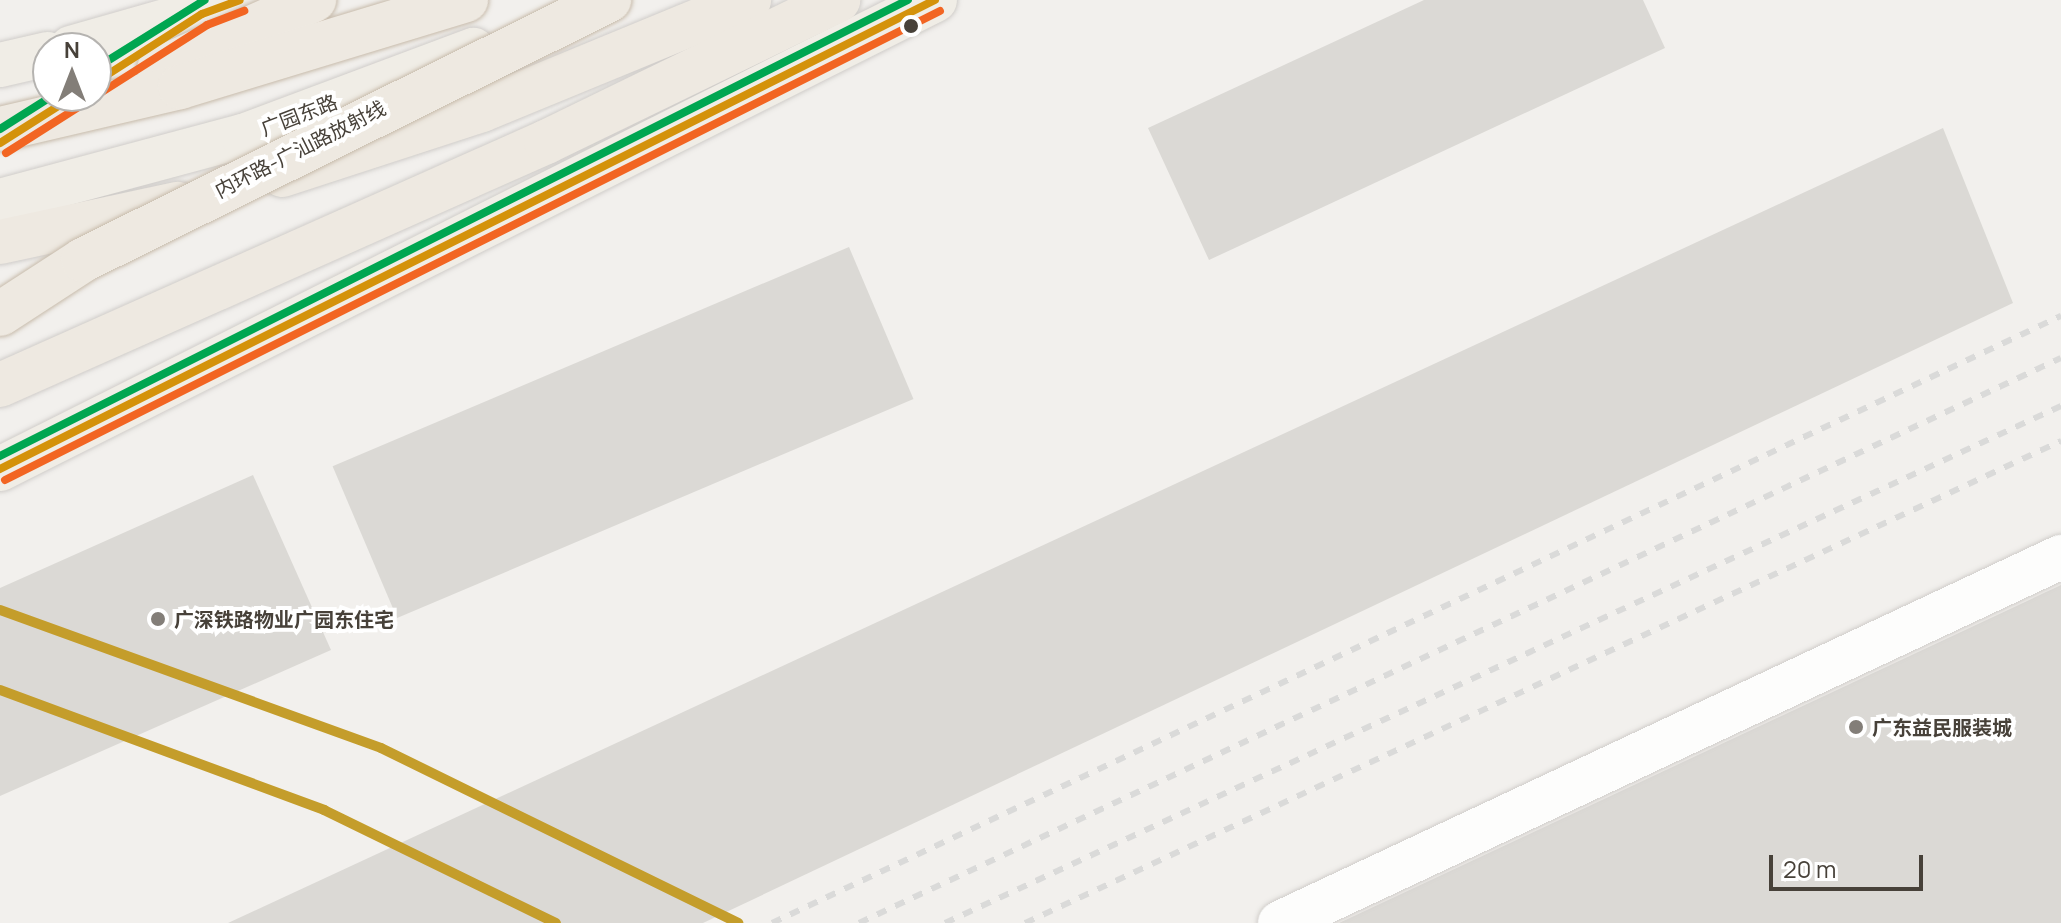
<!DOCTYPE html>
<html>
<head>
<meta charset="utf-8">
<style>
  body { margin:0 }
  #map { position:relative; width:2061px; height:923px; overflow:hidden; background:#f2f0ed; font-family:Manrope,"Noto Sans SC",sans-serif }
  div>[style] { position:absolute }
  .building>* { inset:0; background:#dbd9d5; transform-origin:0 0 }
  .roads { filter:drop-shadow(0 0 2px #d0cdca) drop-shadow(0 0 2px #d0cdca) }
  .minor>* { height:44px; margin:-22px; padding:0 22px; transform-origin:22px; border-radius:22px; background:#fdfdfc }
  .primary>* { height:44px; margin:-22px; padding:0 22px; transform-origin:22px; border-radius:22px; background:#f0ede6 }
  .trunk>* { height:44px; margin:-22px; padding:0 22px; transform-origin:22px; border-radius:22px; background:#eee9e1 }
  .rail>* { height:6px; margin-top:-3px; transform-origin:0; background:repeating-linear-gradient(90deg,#dadad9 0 10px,transparent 0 20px) }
  .bridges { filter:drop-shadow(0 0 2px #c7bbab) drop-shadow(0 0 2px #c7bbab) }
  .trunk-bridge>* { height:44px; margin:-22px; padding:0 22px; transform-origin:22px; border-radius:22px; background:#eee9e1 }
  .bus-1>* { height:8px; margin:-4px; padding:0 4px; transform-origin:4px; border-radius:4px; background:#d4920b }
  .bus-2>* { height:8px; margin:-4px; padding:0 4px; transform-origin:4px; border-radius:4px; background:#f26522 }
  .bus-3>* { height:8px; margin:-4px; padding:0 4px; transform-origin:4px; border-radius:4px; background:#00a651 }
  .metro-1>* { height:10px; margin:-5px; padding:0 5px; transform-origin:5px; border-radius:5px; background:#c49d2b }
  .dots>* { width:22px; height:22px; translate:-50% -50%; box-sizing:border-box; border:4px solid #fff; border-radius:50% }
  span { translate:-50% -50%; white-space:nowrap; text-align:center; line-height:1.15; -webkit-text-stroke:8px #fff; paint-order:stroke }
  .street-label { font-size:20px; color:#474139 }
  .poi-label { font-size:20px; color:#474139; font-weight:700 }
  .left { translate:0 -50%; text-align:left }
  .north { position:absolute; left:32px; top:32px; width:80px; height:80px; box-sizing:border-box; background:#fff; border:2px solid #b5b3b0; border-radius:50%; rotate:0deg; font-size:22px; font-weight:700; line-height:32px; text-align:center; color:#474139 }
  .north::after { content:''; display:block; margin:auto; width:28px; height:36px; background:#837e78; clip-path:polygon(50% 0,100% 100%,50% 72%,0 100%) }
  .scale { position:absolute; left:1769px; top:855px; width:154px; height:36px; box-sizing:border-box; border:4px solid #474139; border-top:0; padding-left:10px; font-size:24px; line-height:28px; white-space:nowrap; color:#474139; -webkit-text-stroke:6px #fff; paint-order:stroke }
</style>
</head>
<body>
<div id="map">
  <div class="building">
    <div style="clip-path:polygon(1424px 0,1643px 0,1665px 48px,1209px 260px,1148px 128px)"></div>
    <div style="clip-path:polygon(1943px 128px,2013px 303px,703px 923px,228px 923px)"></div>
    <div style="left:849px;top:247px;width:165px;height:561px;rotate:67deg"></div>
    <div style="clip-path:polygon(253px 475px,331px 650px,0 796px,0 588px)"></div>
    <div style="clip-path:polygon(2061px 585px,2061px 923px,1339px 923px)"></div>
  </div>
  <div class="roads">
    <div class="minor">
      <div style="left:1280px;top:923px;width:863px;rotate:-25.11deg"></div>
    </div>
    <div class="primary">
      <div style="left:71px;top:48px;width:176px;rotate:-15.9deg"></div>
      <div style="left:0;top:65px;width:49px;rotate:-12.9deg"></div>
      <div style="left:96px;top:82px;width:87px;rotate:-32.8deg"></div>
      <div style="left:0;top:201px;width:252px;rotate:-15deg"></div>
      <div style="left:243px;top:136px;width:246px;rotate:-20.5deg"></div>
      <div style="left:0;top:469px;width:1046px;rotate:-26.64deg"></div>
    </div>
    <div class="trunk">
      <div style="left:282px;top:175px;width:210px;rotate:-18deg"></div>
      <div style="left:482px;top:110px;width:289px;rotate:-22.4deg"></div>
      <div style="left:0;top:242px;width:182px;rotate:-12.1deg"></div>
      <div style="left:0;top:385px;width:598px;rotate:-23.99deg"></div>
      <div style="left:546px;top:142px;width:325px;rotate:-25.9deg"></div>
    </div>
  </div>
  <div class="rail">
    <div style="left:772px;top:923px;width:1425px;rotate:-25.22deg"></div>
    <div style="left:859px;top:923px;width:1328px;rotate:-25.18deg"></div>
    <div style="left:945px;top:923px;width:1230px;rotate:-24.86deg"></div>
    <div style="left:1025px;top:923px;width:1143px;rotate:-24.95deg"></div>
  </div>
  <div class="bridges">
    <div class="trunk-bridge">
      <div style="left:159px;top:69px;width:170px;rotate:-24deg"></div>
      <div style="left:0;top:129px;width:185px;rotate:-13.1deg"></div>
      <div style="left:180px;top:87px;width:299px;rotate:-16.9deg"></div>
      <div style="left:0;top:314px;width:99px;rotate:-33deg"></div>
      <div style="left:83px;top:260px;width:587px;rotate:-26.3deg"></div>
    </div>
  </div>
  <div class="bus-1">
    <div style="left:96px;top:82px;width:126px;rotate:-32.7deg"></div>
    <div style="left:202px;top:14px;width:40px;rotate:-20.2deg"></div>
    <div style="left:0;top:143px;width:88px;rotate:-32.4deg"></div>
    <div style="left:0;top:469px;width:1046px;rotate:-26.64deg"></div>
  </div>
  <div class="bus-2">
    <div style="left:102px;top:92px;width:125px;rotate:-32.5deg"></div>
    <div style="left:207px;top:25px;width:40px;rotate:-21deg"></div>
    <div style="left:6px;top:153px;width:88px;rotate:-32.4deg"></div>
    <div style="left:5px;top:480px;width:1046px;rotate:-26.64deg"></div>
  </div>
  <div class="bus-3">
    <div style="left:96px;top:68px;width:128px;rotate:-32deg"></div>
    <div style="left:0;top:129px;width:62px;rotate:-32.4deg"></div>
    <div style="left:0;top:456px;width:1016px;rotate:-26.67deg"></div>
  </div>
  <div class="metro-1">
    <div style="left:0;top:610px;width:405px;rotate:19.9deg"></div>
    <div style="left:381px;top:748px;width:398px;rotate:26.1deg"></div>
    <div style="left:0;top:690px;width:346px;rotate:20.3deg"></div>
    <div style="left:324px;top:810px;width:258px;rotate:26deg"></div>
  </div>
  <div class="dots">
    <div style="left:911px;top:26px;background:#474139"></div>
    <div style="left:158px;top:619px;background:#837e78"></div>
    <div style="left:1856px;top:727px;background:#837e78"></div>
  </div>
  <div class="street-label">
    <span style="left:299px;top:115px;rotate:-21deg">广园东路</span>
    <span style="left:300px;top:149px;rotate:-27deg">内环路-广汕路放射线</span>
  </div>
  <div class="poi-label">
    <span class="left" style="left:174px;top:619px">广深铁路物业广园东住宅</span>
    <span class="left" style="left:1872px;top:727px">广东益民服装城</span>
  </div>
  <div class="north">N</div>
  <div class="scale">20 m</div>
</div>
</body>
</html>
